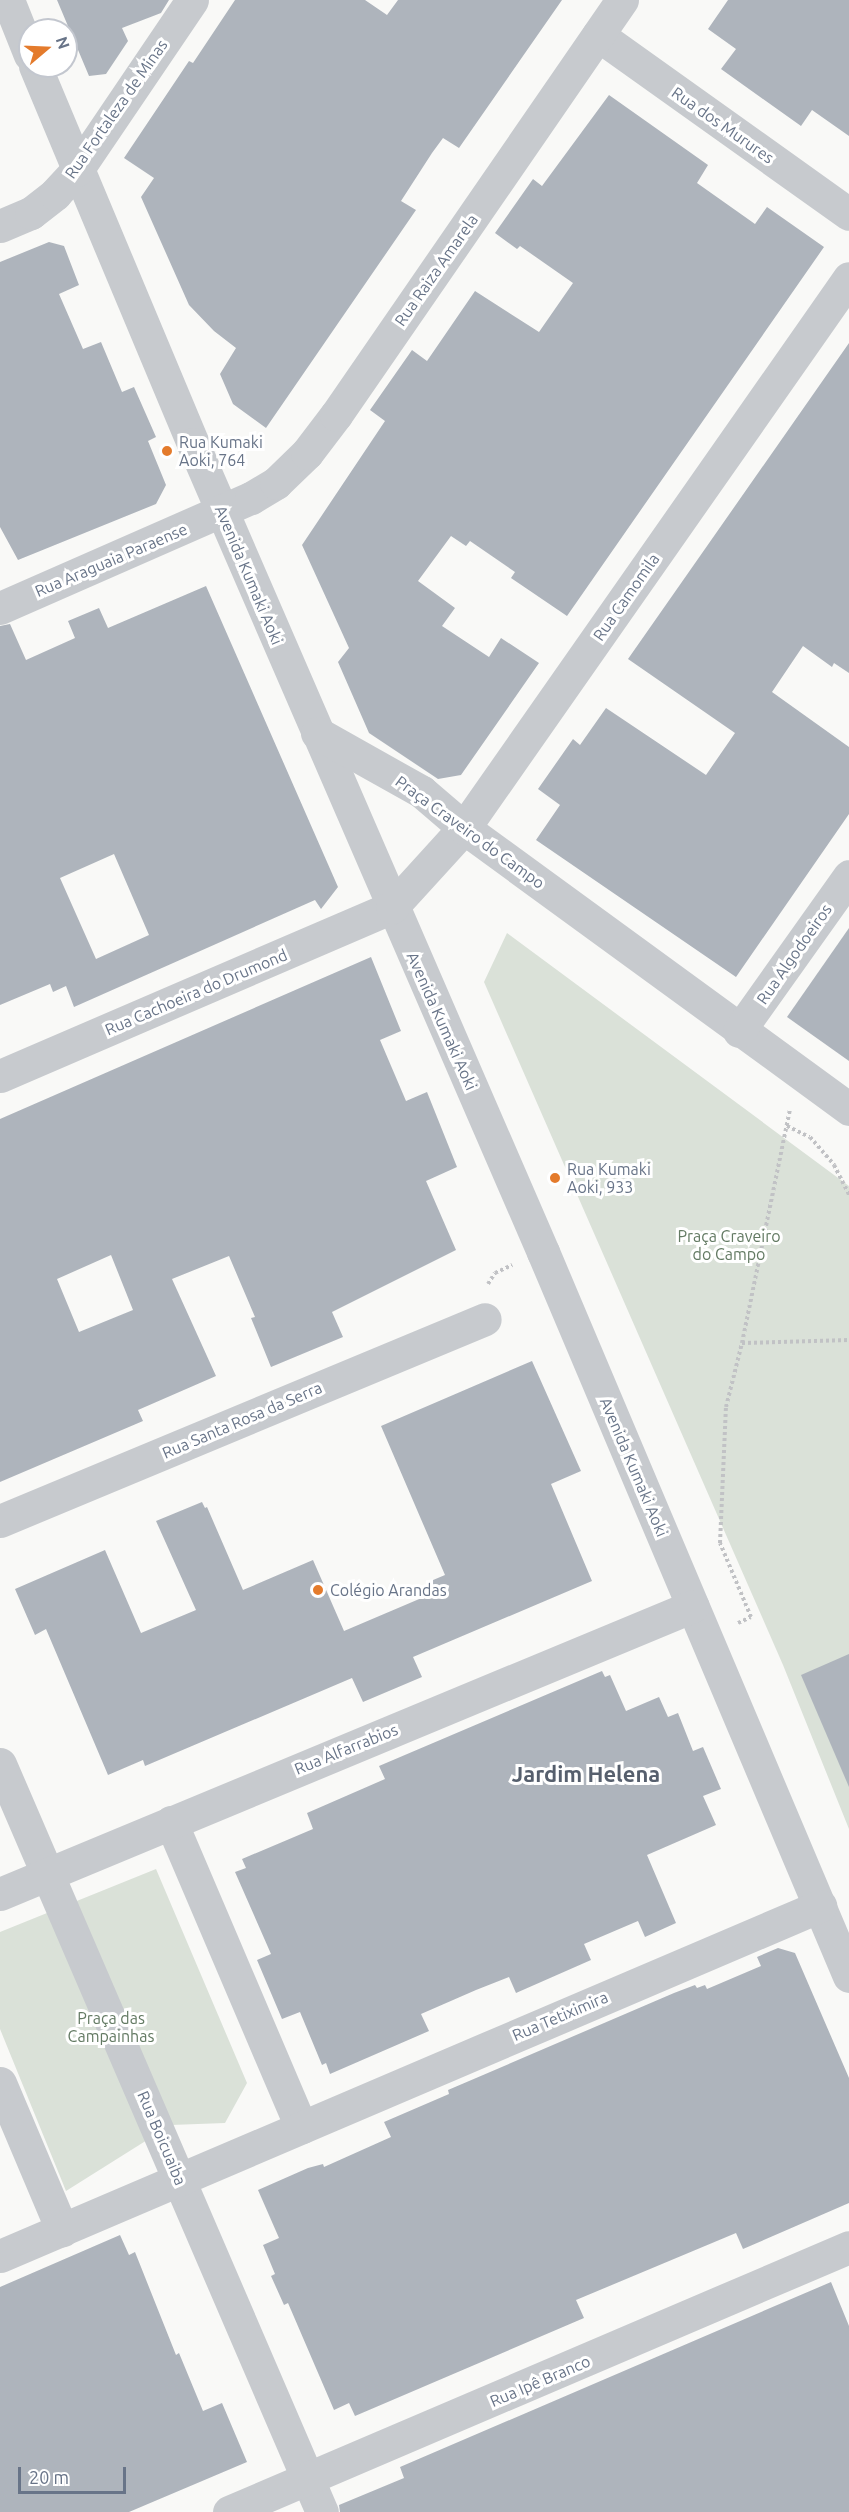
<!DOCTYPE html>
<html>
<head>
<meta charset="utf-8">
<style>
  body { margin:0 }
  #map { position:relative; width:849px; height:2512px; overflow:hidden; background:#f9f9f7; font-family:Ubuntu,sans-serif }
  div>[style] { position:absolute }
  .green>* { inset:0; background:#dae1d8 }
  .building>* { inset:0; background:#aeb4bc }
  .path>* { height:4px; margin-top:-2px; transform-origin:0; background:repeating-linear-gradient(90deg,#c1c2c5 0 3px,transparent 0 6px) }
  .street>* { height:33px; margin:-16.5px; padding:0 16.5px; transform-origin:16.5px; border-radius:16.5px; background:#c7cace }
  .dots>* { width:16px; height:16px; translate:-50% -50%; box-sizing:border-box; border:3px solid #fff; border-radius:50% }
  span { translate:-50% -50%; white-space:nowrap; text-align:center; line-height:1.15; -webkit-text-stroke:6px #fff; paint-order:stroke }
  .street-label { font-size:16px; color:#687488 }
  .poi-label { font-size:16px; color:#687488 }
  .left { translate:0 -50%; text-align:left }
  .park-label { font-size:16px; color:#637a63 }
  .district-label { font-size:22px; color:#565f6d; font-weight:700 }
  .north { position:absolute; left:18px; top:18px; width:60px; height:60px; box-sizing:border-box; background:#fff; border:2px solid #c3c7cf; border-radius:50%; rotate:71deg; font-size:16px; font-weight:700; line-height:24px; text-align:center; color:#687488 }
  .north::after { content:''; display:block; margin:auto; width:21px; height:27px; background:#e47b2c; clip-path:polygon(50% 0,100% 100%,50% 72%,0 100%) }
  .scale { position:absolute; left:18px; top:2467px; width:108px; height:27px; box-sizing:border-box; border:3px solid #687488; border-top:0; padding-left:8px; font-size:18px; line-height:21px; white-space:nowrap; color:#687488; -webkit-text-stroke:4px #fff; paint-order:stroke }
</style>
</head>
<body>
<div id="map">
  <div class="green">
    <div style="clip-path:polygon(507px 933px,849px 1186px,849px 1829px,783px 1665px,484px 982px)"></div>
    <div style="clip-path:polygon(156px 1869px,247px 2083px,225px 2123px,171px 2125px,66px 2191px,0 2029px,0 1932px)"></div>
  </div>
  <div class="building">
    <div style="clip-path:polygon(57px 0,169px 0,161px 13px,122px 28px,128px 41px,106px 74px,89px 76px)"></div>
    <div style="clip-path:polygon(235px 0,365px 0,387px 15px,398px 0,562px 0,459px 148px,443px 138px,432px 153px,401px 201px,416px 210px,266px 428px,233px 404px,220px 374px,236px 348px,214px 331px,189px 305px,141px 197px,154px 178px,124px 158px,189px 61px,193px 63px)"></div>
    <div style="clip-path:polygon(728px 0,849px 0,849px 136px,812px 110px,801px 126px,721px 69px,736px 49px,708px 29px)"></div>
    <div style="clip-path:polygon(609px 95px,708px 165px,697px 183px,755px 224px,767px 207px,824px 247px,567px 616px,511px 578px,515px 572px,470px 541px,466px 546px,451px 536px,418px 581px,455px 608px,442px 626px,489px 657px,501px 638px,539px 663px,461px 775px,438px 779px,369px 733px,338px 662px,349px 648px,302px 545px,385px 421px,370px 410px,412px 350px,427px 361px,475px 291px,539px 332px,573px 283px,520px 246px,517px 249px,495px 233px,533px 179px,542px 186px)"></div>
    <div style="clip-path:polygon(49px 242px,64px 246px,79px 285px,59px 294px,83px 349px,101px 342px,122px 392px,134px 387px,156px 437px,148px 441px,166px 485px,156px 504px,18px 560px,0 527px,0 262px)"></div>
    <div style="clip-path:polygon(849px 343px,849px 673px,834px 663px,832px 667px,803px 646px,772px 692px,849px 747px,849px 814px,736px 977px,536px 840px,560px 805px,538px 789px,573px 739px,580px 745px,606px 708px,706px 775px,735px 733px,628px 659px)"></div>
    <div style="clip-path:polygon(evenodd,206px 586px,338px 887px,321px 909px,315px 900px,74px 1007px,66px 986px,53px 992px,50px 984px,0 1005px,0 626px,10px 624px,26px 660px,75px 638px,68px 621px,99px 608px,108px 628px,206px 586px,114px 854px,149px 935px,96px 959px,60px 878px,114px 854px)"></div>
    <div style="clip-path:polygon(849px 928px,849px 1061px,787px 1017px)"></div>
    <div style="clip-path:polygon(evenodd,371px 957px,401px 1031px,380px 1040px,406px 1101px,427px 1092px,457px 1167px,426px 1181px,456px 1250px,332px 1312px,343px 1337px,271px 1367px,251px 1318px,255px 1317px,229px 1256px,172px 1279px,216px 1376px,138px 1410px,143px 1421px,0 1482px,0 1119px,371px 957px,111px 1255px,133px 1310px,79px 1332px,57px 1279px,111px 1255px)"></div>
    <div style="clip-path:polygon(532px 1361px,581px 1471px,551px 1484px,592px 1581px,413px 1657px,422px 1677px,363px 1702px,352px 1678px,145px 1766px,143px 1760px,108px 1775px,46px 1629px,35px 1635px,15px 1589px,105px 1550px,141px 1633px,196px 1610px,156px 1521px,202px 1502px,205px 1508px,207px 1507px,243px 1590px,313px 1560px,344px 1631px,431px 1594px,426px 1583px,445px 1575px,381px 1426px)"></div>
    <div style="clip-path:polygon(849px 1654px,849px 1787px,801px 1675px)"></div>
    <div style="clip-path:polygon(602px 1671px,605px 1677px,610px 1675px,626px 1711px,659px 1697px,668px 1717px,678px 1713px,693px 1751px,703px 1747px,721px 1789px,703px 1796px,716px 1825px,647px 1855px,676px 1923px,645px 1937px,638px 1921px,584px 1944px,591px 1960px,516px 1993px,509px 1977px,476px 1990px,421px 2014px,429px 2031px,330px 2074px,326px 2063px,322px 2065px,300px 2012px,282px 2019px,257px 1960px,271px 1954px,235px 1872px,246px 1868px,242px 1859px,313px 1829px,307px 1813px,385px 1779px,379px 1766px)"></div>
    <div style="clip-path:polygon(778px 1948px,795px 1953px,849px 2078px,849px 2203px,743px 2249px,736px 2233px,576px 2300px,584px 2318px,355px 2416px,349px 2403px,334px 2410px,288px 2303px,284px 2305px,271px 2276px,275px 2274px,263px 2245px,279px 2238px,258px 2190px,308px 2168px,323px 2164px,324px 2167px,391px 2137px,384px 2122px,449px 2094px,448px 2090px,674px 1993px,695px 1985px,697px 1988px,705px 1985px,707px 1989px,761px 1966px,757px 1957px)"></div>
    <div style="clip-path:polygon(120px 2235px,129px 2255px,135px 2252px,176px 2355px,179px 2353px,203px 2411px,222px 2403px,247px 2462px,129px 2512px,0 2512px,0 2287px)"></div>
    <div style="clip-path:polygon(831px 2282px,849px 2326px,849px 2512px,340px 2512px,339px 2505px,404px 2478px,400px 2467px)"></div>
  </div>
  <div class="path">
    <div style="left:787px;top:1126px;width:25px;rotate:26deg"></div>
    <div style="left:810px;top:1137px;width:37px;rotate:49deg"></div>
    <div style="left:834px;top:1165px;width:34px;rotate:63deg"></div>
    <div style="left:488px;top:1284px;width:13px;rotate:-58deg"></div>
    <div style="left:495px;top:1273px;width:19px;rotate:-25deg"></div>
    <div style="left:742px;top:1343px;width:107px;rotate:-1.6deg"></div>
    <div style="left:738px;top:1623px;width:14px;rotate:-25deg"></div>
    <div style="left:751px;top:1617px;width:80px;rotate:-112.7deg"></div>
    <div style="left:720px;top:1543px;width:136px;rotate:-87.5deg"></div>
    <div style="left:726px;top:1407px;width:66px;rotate:-76deg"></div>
    <div style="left:742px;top:1343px;width:239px;rotate:-78.4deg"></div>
  </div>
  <div class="street">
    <div style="left:8px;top:0;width:59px;rotate:68.2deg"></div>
    <div style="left:598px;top:35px;width:308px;rotate:35.5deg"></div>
    <div style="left:35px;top:66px;width:410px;rotate:67.3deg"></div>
    <div style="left:193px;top:444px;width:881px;rotate:66.58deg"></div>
    <div style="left:543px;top:1252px;width:786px;rotate:67.09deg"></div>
    <div style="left:0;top:226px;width:34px;rotate:-23deg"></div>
    <div style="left:31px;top:213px;width:31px;rotate:-38deg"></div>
    <div style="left:55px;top:194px;width:33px;rotate:-47deg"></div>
    <div style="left:77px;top:170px;width:205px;rotate:-55.9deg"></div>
    <div style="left:0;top:608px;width:274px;rotate:-23.7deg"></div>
    <div style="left:251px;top:498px;width:29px;rotate:-31deg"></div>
    <div style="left:276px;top:483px;width:43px;rotate:-44.1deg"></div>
    <div style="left:307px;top:453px;width:48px;rotate:-52.7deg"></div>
    <div style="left:336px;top:415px;width:504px;rotate:-55.43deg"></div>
    <div style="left:317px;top:733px;width:120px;rotate:29.3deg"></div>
    <div style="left:422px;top:792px;width:55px;rotate:40.6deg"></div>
    <div style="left:464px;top:828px;width:477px;rotate:36.1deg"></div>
    <div style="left:739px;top:1031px;width:190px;rotate:-54.6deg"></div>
    <div style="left:0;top:1076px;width:427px;rotate:-23.3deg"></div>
    <div style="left:392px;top:907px;width:107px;rotate:-47.7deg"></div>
    <div style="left:464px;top:828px;width:671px;rotate:-55.01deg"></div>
    <div style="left:0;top:1521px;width:525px;rotate:-22.61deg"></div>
    <div style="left:0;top:1764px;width:814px;rotate:66.71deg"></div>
    <div style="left:171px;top:1822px;width:332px;rotate:66.9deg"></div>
    <div style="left:0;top:1894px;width:750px;rotate:-22.57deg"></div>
    <div style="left:0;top:2083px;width:160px;rotate:67.1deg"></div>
    <div style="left:0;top:2256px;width:892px;rotate:-23.11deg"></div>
    <div style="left:229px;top:2512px;width:674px;rotate:-23.14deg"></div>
  </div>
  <div class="dots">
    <div style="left:167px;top:451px;background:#e47b2c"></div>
    <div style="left:555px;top:1178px;background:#e47b2c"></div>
    <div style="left:318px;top:1590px;background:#e47b2c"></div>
  </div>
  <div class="street-label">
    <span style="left:116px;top:109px;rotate:-55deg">Rua Fortaleza de Minas</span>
    <span style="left:723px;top:125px;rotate:35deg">Rua dos Murures</span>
    <span style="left:436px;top:270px;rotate:-55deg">Rua Raiza Amarela</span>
    <span style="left:111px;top:560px;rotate:-23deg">Rua Araguaia Paraense</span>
    <span style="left:249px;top:575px;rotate:67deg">Avenida Kumaki Aoki</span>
    <span style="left:626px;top:597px;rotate:-55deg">Rua Camomila</span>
    <span style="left:470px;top:832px;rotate:36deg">Praça Craveiro do Campo</span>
    <span style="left:794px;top:954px;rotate:-55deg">Rua Algodoeiros</span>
    <span style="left:196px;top:992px;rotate:-23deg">Rua Cachoeira do Drumond</span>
    <span style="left:442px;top:1021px;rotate:66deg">Avenida Kumaki Aoki</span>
    <span style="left:242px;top:1420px;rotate:-23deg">Rua Santa Rosa da Serra</span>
    <span style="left:634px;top:1467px;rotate:67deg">Avenida Kumaki Aoki</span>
    <span style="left:346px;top:1749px;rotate:-22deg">Rua Alfarrabios</span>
    <span style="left:560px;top:2016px;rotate:-23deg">Rua Tetiximira</span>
    <span style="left:162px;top:2138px;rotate:67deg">Rua Boicuaiba</span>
    <span style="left:540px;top:2381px;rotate:-23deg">Rua Ipê Branco</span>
  </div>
  <div class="poi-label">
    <span class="left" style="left:179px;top:451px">Rua Kumaki<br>Aoki, 764</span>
    <span class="left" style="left:567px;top:1178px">Rua Kumaki<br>Aoki, 933</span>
    <span class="left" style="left:330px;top:1590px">Colégio Arandas</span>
  </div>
  <div class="park-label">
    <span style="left:729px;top:1245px">Praça Craveiro<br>do Campo</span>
    <span style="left:111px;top:2027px">Praça das<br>Campainhas</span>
  </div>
  <div class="district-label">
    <span style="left:586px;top:1774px">Jardim Helena</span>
  </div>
  <div class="north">N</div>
  <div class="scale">20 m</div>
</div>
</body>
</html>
